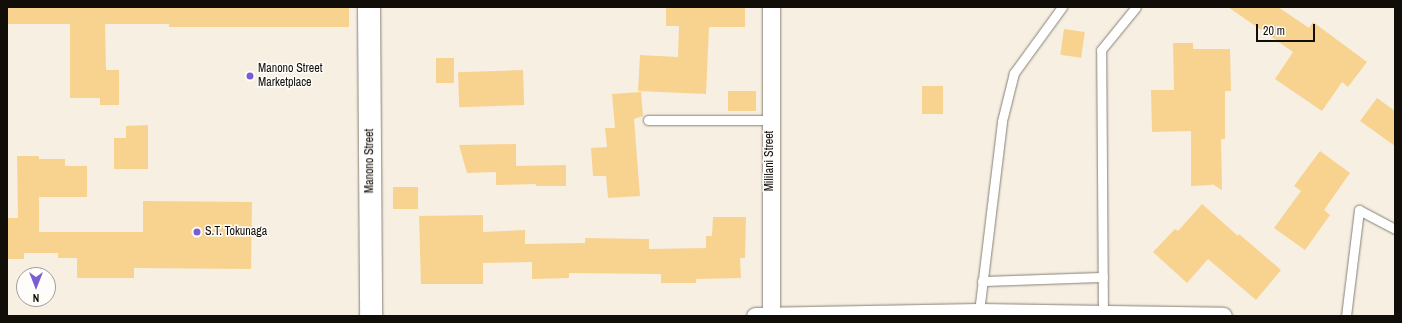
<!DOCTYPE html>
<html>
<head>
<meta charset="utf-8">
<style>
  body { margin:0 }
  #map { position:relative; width:1402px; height:323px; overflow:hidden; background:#f6efe2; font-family:"Archivo Narrow",sans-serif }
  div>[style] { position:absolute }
  .building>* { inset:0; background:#f8d390; transform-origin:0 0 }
  .roads { filter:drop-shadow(0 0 1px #878074) drop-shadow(0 0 1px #878074) }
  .service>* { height:9px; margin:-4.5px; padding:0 4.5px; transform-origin:4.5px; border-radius:4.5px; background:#fff }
  .minor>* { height:17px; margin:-8.5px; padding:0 8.5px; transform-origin:8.5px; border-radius:8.5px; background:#fff }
  .tertiary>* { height:22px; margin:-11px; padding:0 11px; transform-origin:11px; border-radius:11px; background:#fff }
  .dots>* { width:11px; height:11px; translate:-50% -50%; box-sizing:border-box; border:2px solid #fefdfa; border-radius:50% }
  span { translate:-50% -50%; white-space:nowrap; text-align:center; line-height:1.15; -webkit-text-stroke:3px #fefdfa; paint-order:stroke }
  .poi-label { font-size:12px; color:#110e0a }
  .left { translate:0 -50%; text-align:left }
  .street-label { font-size:12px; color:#110e0a }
  .frame { position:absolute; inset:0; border:8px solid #110e0a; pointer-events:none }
  .north { position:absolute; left:16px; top:267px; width:40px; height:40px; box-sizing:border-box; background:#fefdfa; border:1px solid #9f9d9a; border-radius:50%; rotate:180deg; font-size:11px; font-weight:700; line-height:16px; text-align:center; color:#110e0a }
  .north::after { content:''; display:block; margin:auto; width:14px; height:18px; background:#795dd7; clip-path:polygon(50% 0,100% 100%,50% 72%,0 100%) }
  .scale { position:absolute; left:1256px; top:24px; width:59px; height:18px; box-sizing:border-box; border:2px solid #110e0a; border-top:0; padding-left:5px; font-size:12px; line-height:14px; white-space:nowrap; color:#110e0a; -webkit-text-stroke:3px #fefdfa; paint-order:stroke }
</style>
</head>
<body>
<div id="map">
  <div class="building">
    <div style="clip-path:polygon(7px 7px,349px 7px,349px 27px,169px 27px,169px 24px,105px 24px,106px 70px,119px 70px,119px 105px,100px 105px,100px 98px,70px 98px,70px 24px,7px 24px)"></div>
    <div style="clip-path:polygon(666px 7px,745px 7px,745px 27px,709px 27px,706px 94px,638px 91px,640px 55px,678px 57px,679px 26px,666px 26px)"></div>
    <div style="clip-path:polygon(1228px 7px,1278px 7px,1309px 28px,1313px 22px,1367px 62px,1348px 87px,1342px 82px,1322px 111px,1275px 79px,1293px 52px)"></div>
    <div style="left:1064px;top:29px;width:21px;height:26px;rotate:8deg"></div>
    <div style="clip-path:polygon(1173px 43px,1193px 43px,1193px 49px,1230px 49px,1231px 91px,1225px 91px,1225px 139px,1221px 139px,1222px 190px,1212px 184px,1211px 185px,1191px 186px,1191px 131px,1152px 132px,1151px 90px,1174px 90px)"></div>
    <div style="left:436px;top:58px;width:18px;height:25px"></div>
    <div style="left:523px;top:70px;width:35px;height:65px;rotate:88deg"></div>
    <div style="left:943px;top:86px;width:28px;height:21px;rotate:90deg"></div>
    <div style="left:728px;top:91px;width:28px;height:20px"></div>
    <div style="clip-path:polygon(641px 92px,643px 116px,634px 119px,640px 196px,608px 198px,606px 176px,593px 176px,591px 148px,607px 147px,605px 128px,615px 128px,612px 94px)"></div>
    <div style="clip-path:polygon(1377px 98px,1395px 111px,1395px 146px,1360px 121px)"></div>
    <div style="clip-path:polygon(148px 125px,148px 169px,114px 169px,114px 138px,126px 138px,126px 126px)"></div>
    <div style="clip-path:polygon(516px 144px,516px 166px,566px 165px,566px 186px,536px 186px,536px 184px,496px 185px,496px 172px,467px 173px,459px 145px)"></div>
    <div style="clip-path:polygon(1320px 151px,1350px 173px,1324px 210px,1330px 215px,1305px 250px,1274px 228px,1301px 191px,1294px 186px)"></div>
    <div style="clip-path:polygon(17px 156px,39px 156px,39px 159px,65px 159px,65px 166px,87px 166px,87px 197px,39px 197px,39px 232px,143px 232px,143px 201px,252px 202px,251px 269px,134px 268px,134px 278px,77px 278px,77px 258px,58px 258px,58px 253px,24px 253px,24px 259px,7px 259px,7px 218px,18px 218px)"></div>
    <div style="left:393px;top:187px;width:25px;height:22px"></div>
    <div style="clip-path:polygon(1202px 204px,1238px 236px,1239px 234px,1281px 270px,1256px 300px,1208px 259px,1187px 283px,1153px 252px,1175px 229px,1178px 231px)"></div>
    <div style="clip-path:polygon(483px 215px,483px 232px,525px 230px,525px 244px,585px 243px,585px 238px,649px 239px,649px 249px,706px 248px,706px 236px,712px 236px,713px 217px,746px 217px,745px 258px,740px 258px,741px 278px,696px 279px,696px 283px,661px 283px,661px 274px,569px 273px,569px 278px,532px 279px,532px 262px,483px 263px,483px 284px,421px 284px,419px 216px)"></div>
  </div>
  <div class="roads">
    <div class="service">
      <div style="left:648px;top:120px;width:122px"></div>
      <div style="left:982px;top:281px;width:121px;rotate:-1.9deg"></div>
      <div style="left:979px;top:312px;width:192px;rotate:-83.1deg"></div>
      <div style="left:1002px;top:121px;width:49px;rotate:-76deg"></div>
      <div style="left:1014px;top:73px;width:82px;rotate:-54deg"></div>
      <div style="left:1103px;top:314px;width:264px;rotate:-90.4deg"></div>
      <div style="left:1101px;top:50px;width:55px;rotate:-50.9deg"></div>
      <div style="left:1346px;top:316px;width:107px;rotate:-83deg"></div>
      <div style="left:1359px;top:210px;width:41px;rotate:27.8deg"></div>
    </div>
    <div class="minor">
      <div style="left:771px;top:7px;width:309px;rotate:90deg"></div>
      <div style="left:755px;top:316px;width:224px;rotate:-1deg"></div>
      <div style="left:979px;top:312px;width:244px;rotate:0.9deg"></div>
    </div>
    <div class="tertiary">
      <div style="left:369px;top:7px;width:309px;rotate:89.6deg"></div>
    </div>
  </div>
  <div class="dots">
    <div style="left:250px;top:76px;background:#795dd7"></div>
    <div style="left:197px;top:232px;background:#795dd7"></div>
  </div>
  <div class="poi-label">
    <span class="left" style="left:258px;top:76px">Manono Street<br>Marketplace</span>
    <span class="left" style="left:205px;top:232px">S.T. Tokunaga</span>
  </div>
  <div class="street-label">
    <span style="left:370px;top:161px;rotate:-90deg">Manono Street</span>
    <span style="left:770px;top:161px;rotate:-90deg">Mililani Street</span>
  </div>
  <div class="frame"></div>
  <div class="north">N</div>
  <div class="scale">20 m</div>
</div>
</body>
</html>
